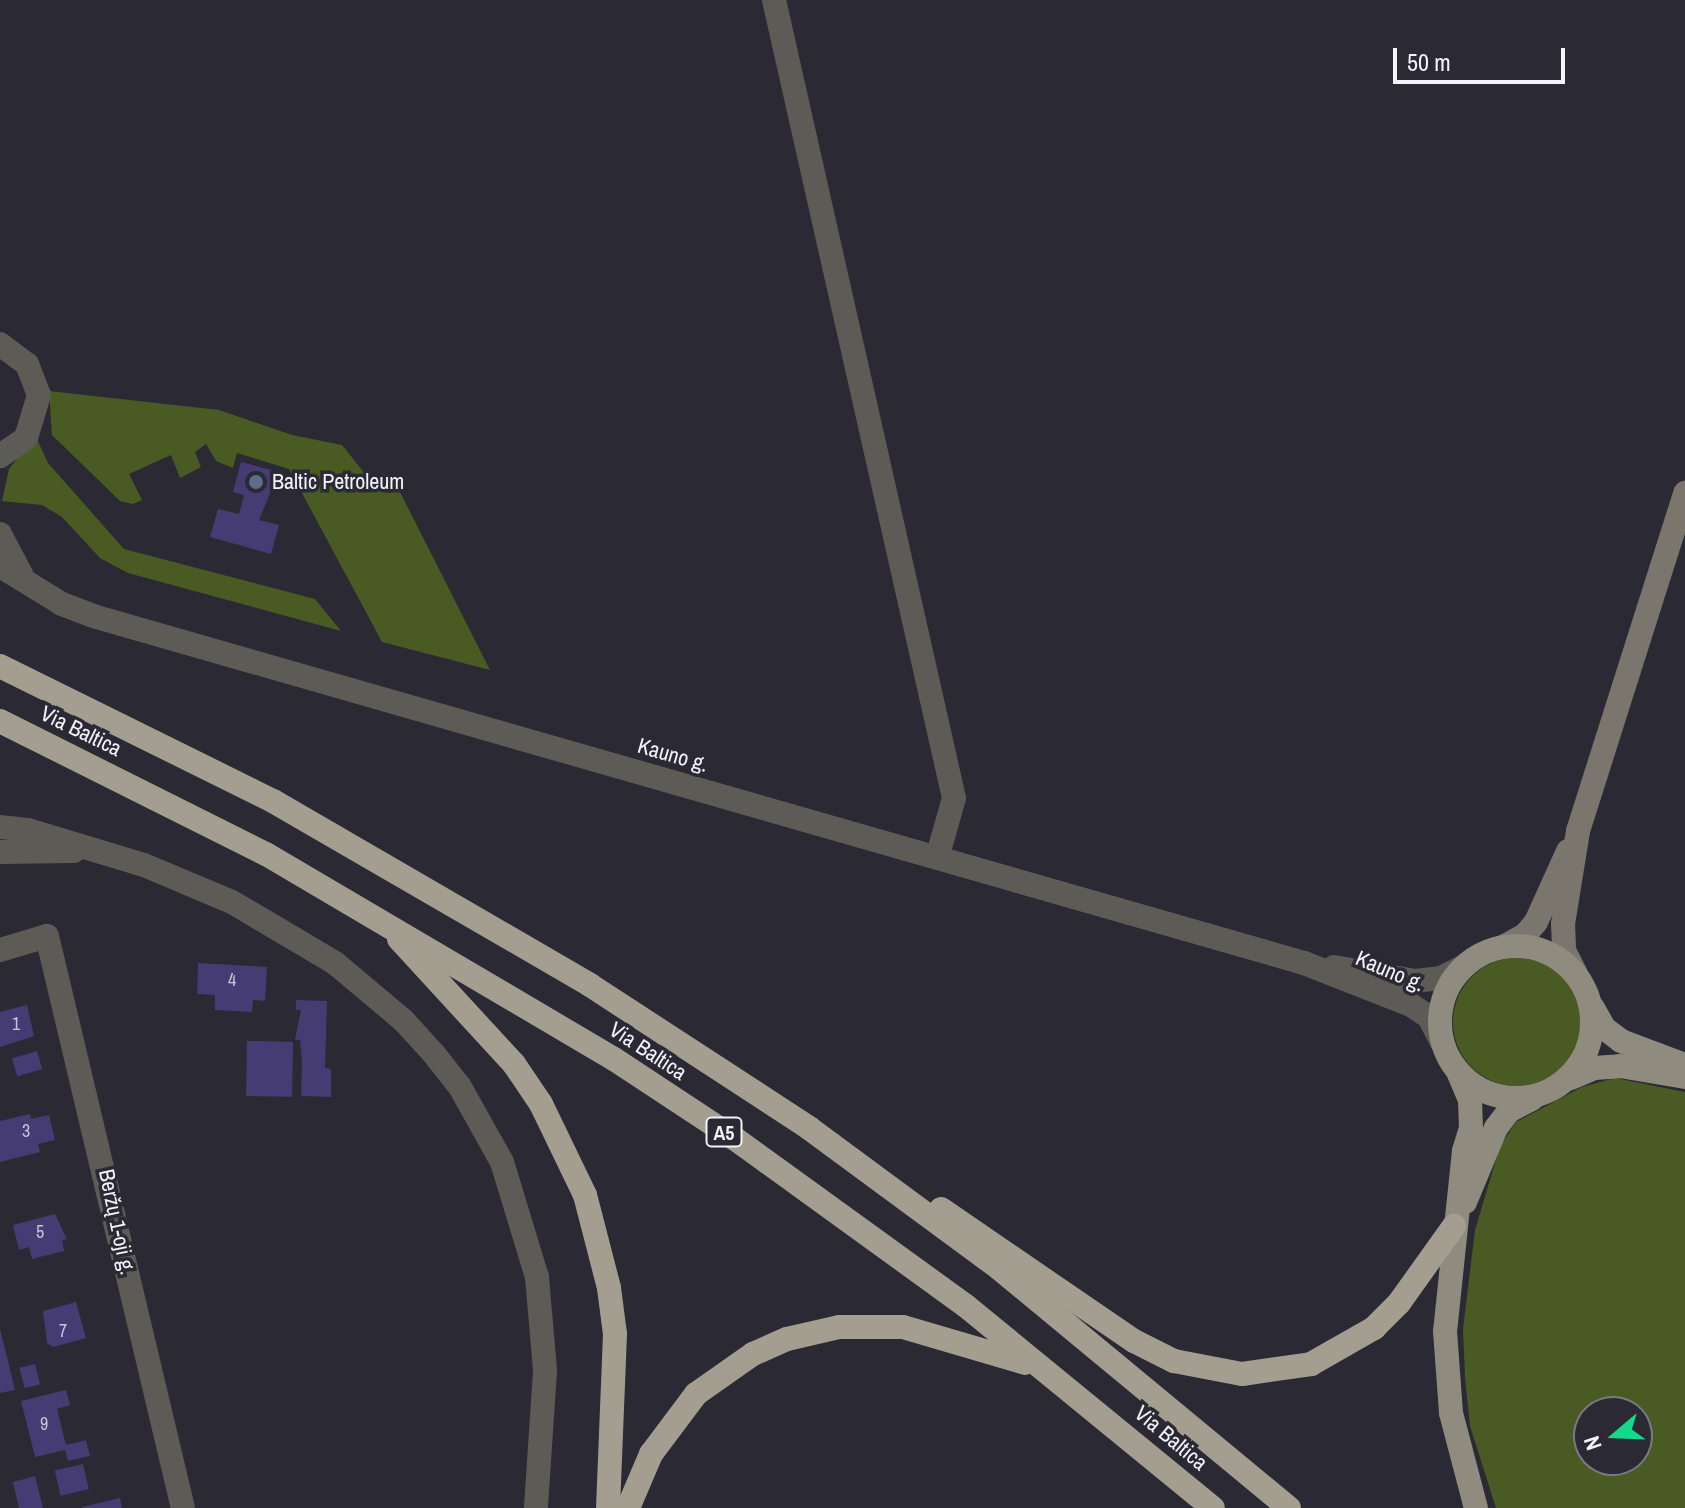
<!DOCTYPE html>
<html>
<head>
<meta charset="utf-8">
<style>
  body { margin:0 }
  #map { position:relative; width:1685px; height:1508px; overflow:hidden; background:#2a2934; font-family:"Archivo Narrow",sans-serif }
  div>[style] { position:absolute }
  .green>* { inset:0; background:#495b22 }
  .round { border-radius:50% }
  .building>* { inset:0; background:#453c74; transform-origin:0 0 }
  .minor>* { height:24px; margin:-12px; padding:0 12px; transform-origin:12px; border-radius:12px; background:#5d5b55 }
  .secondary>* { height:24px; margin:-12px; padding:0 12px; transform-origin:12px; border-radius:12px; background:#7a766d }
  .primary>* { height:24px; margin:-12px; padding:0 12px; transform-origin:12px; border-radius:12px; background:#8f8b7f }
  .primary>.ring { margin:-12px; padding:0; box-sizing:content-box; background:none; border:24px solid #8f8b7f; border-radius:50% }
  .motorway>* { height:24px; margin:-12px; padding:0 12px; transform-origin:12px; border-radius:12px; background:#a39e90 }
  .dots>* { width:22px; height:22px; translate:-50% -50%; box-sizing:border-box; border:4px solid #2a2934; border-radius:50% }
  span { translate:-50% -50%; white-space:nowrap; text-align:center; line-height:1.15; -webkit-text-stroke:7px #2a2934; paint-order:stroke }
  .number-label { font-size:18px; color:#c8c5d9 }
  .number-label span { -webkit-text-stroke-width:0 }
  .shield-label span { padding:2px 6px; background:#2a2934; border:2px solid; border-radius:6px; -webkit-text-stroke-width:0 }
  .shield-label { font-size:20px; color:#f4f3fb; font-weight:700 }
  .poi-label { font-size:22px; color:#f4f3fb }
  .left { translate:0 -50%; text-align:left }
  .street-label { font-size:22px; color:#f4f3fb }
  .north { position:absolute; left:1573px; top:1396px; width:80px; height:80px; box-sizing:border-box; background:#2a2934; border:2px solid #7b7a84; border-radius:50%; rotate:251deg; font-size:22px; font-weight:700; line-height:32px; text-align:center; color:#f4f3fb }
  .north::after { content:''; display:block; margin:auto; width:28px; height:36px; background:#13d98a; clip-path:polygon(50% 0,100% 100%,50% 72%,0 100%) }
  .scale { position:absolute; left:1393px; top:48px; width:172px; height:36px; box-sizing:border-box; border:4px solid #f4f3fb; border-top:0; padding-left:10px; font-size:24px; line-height:28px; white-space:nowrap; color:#f4f3fb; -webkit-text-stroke:6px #2a2934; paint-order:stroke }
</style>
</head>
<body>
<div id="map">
  <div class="green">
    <div style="clip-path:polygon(49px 391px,219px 410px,292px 435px,342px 445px,362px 470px,398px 488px,490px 670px,382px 642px,289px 469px,237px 453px,233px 468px,216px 461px,206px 444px,195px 452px,201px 467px,180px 478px,171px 455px,129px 474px,142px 500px,133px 504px,120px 501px,52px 435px)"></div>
    <div style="clip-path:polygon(35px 435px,48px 463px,124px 549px,315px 599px,341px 631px,128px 573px,100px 558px,62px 517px,42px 505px,2px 501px,9px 469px)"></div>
    <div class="round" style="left:1453px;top:958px;width:128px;height:128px"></div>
    <div style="clip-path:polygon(evenodd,1615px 1078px,1685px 1092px,1685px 1508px,1496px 1508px,1470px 1426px,1465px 1378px,1463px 1329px,1475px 1230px,1500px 1146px,1516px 1122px,1582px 1087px,1615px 1078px,1589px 1412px,1637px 1412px,1637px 1460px,1589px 1460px,1589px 1412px)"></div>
  </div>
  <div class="building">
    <div style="clip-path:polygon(241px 462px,279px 472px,259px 520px,279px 525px,271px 554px,210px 537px,218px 509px,239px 514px,244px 495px,233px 492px)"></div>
    <div style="clip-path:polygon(198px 963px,267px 967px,265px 1001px,253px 1000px,252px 1012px,215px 1010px,215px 995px,197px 994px)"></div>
    <div style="clip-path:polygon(296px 1000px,327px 1001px,325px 1068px,331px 1069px,331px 1097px,301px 1096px,302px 1062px,300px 1040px,295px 1040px,301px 1010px,296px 1010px)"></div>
    <div style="clip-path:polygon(27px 1005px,34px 1036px,0 1047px,0 1012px)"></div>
    <div style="left:247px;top:1041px;width:46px;height:55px;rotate:1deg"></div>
    <div style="left:37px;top:1051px;width:19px;height:26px;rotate:74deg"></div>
    <div style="clip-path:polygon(30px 1114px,31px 1119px,49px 1115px,55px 1140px,38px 1144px,40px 1152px,0 1162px,0 1121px)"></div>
    <div style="clip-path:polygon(55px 1214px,67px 1239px,62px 1240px,64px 1251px,32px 1259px,29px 1247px,19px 1250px,13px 1225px)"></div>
    <div style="clip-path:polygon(76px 1302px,86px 1338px,53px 1347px,47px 1343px,43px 1311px)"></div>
    <div style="clip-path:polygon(0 1329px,15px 1390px,0 1393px)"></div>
    <div style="left:35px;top:1364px;width:21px;height:16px;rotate:76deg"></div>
    <div style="clip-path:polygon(66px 1390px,70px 1405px,57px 1409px,66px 1445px,86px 1440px,90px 1456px,68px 1461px,65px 1450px,35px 1457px,21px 1401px)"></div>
    <div style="left:83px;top:1464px;width:26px;height:29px;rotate:77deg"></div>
    <div style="clip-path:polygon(35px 1476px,43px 1508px,19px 1508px,13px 1482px)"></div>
    <div style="clip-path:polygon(120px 1498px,122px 1508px,82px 1508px,82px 1507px)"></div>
  </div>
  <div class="minor">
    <div style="left:774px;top:0;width:818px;rotate:77.29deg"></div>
    <div style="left:954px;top:798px;width:62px;rotate:105.8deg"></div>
    <div style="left:0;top:344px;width:34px;rotate:37deg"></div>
    <div style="left:27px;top:364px;width:33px;rotate:69deg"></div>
    <div style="left:39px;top:395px;width:45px;rotate:106.8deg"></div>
    <div style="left:26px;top:438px;width:32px;rotate:145deg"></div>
    <div style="left:0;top:534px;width:47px;rotate:62.4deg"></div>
    <div style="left:0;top:566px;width:73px;rotate:31.5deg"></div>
    <div style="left:62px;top:604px;width:33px;rotate:21deg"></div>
    <div style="left:93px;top:616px;width:1260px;rotate:15.99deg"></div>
    <div style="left:1304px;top:963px;width:115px;rotate:21.4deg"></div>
    <div style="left:1411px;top:1005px;width:22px;rotate:34deg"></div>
    <div style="left:1429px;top:1017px;width:28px;rotate:63deg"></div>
    <div style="left:0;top:827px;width:28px;rotate:6deg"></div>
    <div style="left:28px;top:830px;width:121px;rotate:16.8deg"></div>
    <div style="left:144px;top:865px;width:95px;rotate:22.8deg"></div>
    <div style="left:232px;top:902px;width:120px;rotate:30.6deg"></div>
    <div style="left:335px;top:963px;width:89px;rotate:40deg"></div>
    <div style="left:403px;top:1020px;width:46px;rotate:47.6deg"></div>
    <div style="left:434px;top:1054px;width:42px;rotate:51.8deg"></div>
    <div style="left:460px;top:1087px;width:86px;rotate:60.8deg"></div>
    <div style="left:502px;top:1162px;width:120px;rotate:73.1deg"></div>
    <div style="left:537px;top:1277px;width:94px;rotate:85.1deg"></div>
    <div style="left:545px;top:1371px;width:137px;rotate:93.8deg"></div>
    <div style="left:0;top:852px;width:74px;rotate:-0.8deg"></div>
    <div style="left:0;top:950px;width:49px;rotate:-16.6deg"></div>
    <div style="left:47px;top:936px;width:588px;rotate:76.63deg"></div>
    <div style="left:1334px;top:967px;width:83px;rotate:9.7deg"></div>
    <div style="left:1416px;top:981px;width:25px;rotate:-7deg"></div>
    <div style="left:1441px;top:978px;width:25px;rotate:-27deg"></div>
  </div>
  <div class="secondary">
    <div style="left:1503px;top:947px;width:25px;rotate:-29deg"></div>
    <div style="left:1525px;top:935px;width:17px;rotate:-50deg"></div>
    <div style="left:1536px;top:922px;width:78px;rotate:-65.7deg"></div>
    <div style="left:1576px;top:974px;width:27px;rotate:-117deg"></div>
    <div style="left:1564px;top:950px;width:26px;rotate:-92deg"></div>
    <div style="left:1563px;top:924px;width:94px;rotate:-80.8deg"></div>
    <div style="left:1578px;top:831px;width:355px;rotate:-72.4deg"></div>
  </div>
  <div class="primary">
    <div class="ring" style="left:1440px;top:946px;width:128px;height:128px"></div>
    <div style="left:1593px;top:1008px;width:23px;rotate:61deg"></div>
    <div style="left:1604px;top:1028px;width:21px;rotate:37deg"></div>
    <div style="left:1621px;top:1041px;width:68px;rotate:20.6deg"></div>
    <div style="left:1459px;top:1074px;width:28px;rotate:67deg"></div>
    <div style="left:1470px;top:1100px;width:28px;rotate:88deg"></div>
    <div style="left:1471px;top:1128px;width:24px;rotate:107deg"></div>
    <div style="left:1464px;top:1151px;width:181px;rotate:96deg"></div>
    <div style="left:1445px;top:1331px;width:82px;rotate:85.8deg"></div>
    <div style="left:1451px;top:1413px;width:98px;rotate:75.3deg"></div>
    <div style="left:1571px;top:1078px;width:25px;rotate:-23deg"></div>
    <div style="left:1594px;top:1068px;width:26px;rotate:-4deg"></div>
    <div style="left:1620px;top:1066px;width:66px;rotate:9.6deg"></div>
    <div style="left:1465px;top:1202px;width:80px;rotate:-67.3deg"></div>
    <div style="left:1496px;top:1128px;width:21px;rotate:-53deg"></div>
    <div style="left:1509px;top:1111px;width:26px;rotate:-28deg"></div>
  </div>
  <div class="motorway">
    <div style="left:0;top:666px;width:305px;rotate:26.3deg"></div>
    <div style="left:273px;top:801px;width:367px;rotate:30.1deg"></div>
    <div style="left:590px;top:985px;width:262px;rotate:33.1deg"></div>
    <div style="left:809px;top:1128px;width:237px;rotate:36.4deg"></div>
    <div style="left:1000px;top:1269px;width:375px;rotate:39.6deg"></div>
    <div style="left:0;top:721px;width:297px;rotate:26.6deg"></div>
    <div style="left:266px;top:854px;width:404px;rotate:30.5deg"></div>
    <div style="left:614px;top:1059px;width:144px;rotate:33.4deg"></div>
    <div style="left:734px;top:1138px;width:286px;rotate:35.9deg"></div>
    <div style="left:966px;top:1306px;width:319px;rotate:39.3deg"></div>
    <div style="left:399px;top:939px;width:170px;rotate:47.4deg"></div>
    <div style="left:514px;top:1064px;width:48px;rotate:56deg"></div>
    <div style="left:541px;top:1104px;width:101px;rotate:64.2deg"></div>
    <div style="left:585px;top:1195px;width:96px;rotate:75.5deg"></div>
    <div style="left:609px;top:1288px;width:46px;rotate:82.6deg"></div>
    <div style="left:615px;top:1334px;width:174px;rotate:92.3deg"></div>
    <div style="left:941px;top:1209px;width:234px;rotate:34.4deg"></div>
    <div style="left:1134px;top:1341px;width:45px;rotate:26.6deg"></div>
    <div style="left:1174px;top:1361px;width:69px;rotate:10.8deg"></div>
    <div style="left:1242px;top:1374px;width:70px;rotate:-8.2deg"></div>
    <div style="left:1311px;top:1364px;width:73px;rotate:-29.7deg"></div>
    <div style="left:1374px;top:1328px;width:35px;rotate:-45deg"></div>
    <div style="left:1399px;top:1303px;width:95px;rotate:-54.5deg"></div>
    <div style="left:628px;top:1508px;width:59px;rotate:-66.9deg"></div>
    <div style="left:651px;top:1454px;width:75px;rotate:-53.1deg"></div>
    <div style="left:696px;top:1394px;width:70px;rotate:-35.1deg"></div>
    <div style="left:753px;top:1354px;width:37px;rotate:-24deg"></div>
    <div style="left:787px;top:1339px;width:53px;rotate:-13deg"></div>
    <div style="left:839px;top:1327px;width:64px"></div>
    <div style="left:903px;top:1327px;width:127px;rotate:16.4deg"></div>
  </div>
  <div class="dots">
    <div style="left:256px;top:482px;background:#5c6f8a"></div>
  </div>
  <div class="number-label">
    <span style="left:232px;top:980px">4</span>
    <span style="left:16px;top:1024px">1</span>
    <span style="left:26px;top:1131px">3</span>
    <span style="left:40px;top:1232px">5</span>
    <span style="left:63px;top:1331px">7</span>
    <span style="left:44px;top:1424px">9</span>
  </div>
  <div class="shield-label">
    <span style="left:724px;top:1132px">A5</span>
  </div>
  <div class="poi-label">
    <span class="left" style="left:272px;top:482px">Baltic Petroleum</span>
  </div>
  <div class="street-label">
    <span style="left:81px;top:731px;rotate:26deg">Via Baltica</span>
    <span style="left:673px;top:755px;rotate:16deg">Kauno g.</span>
    <span style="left:1390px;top:971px;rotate:23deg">Kauno g.</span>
    <span style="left:648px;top:1051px;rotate:33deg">Via Baltica</span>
    <span style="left:117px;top:1222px;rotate:78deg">Beržų 1-oji g.</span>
    <span style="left:1171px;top:1438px;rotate:40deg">Via Baltica</span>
  </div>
  <div class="north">N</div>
  <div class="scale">50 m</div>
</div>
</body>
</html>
